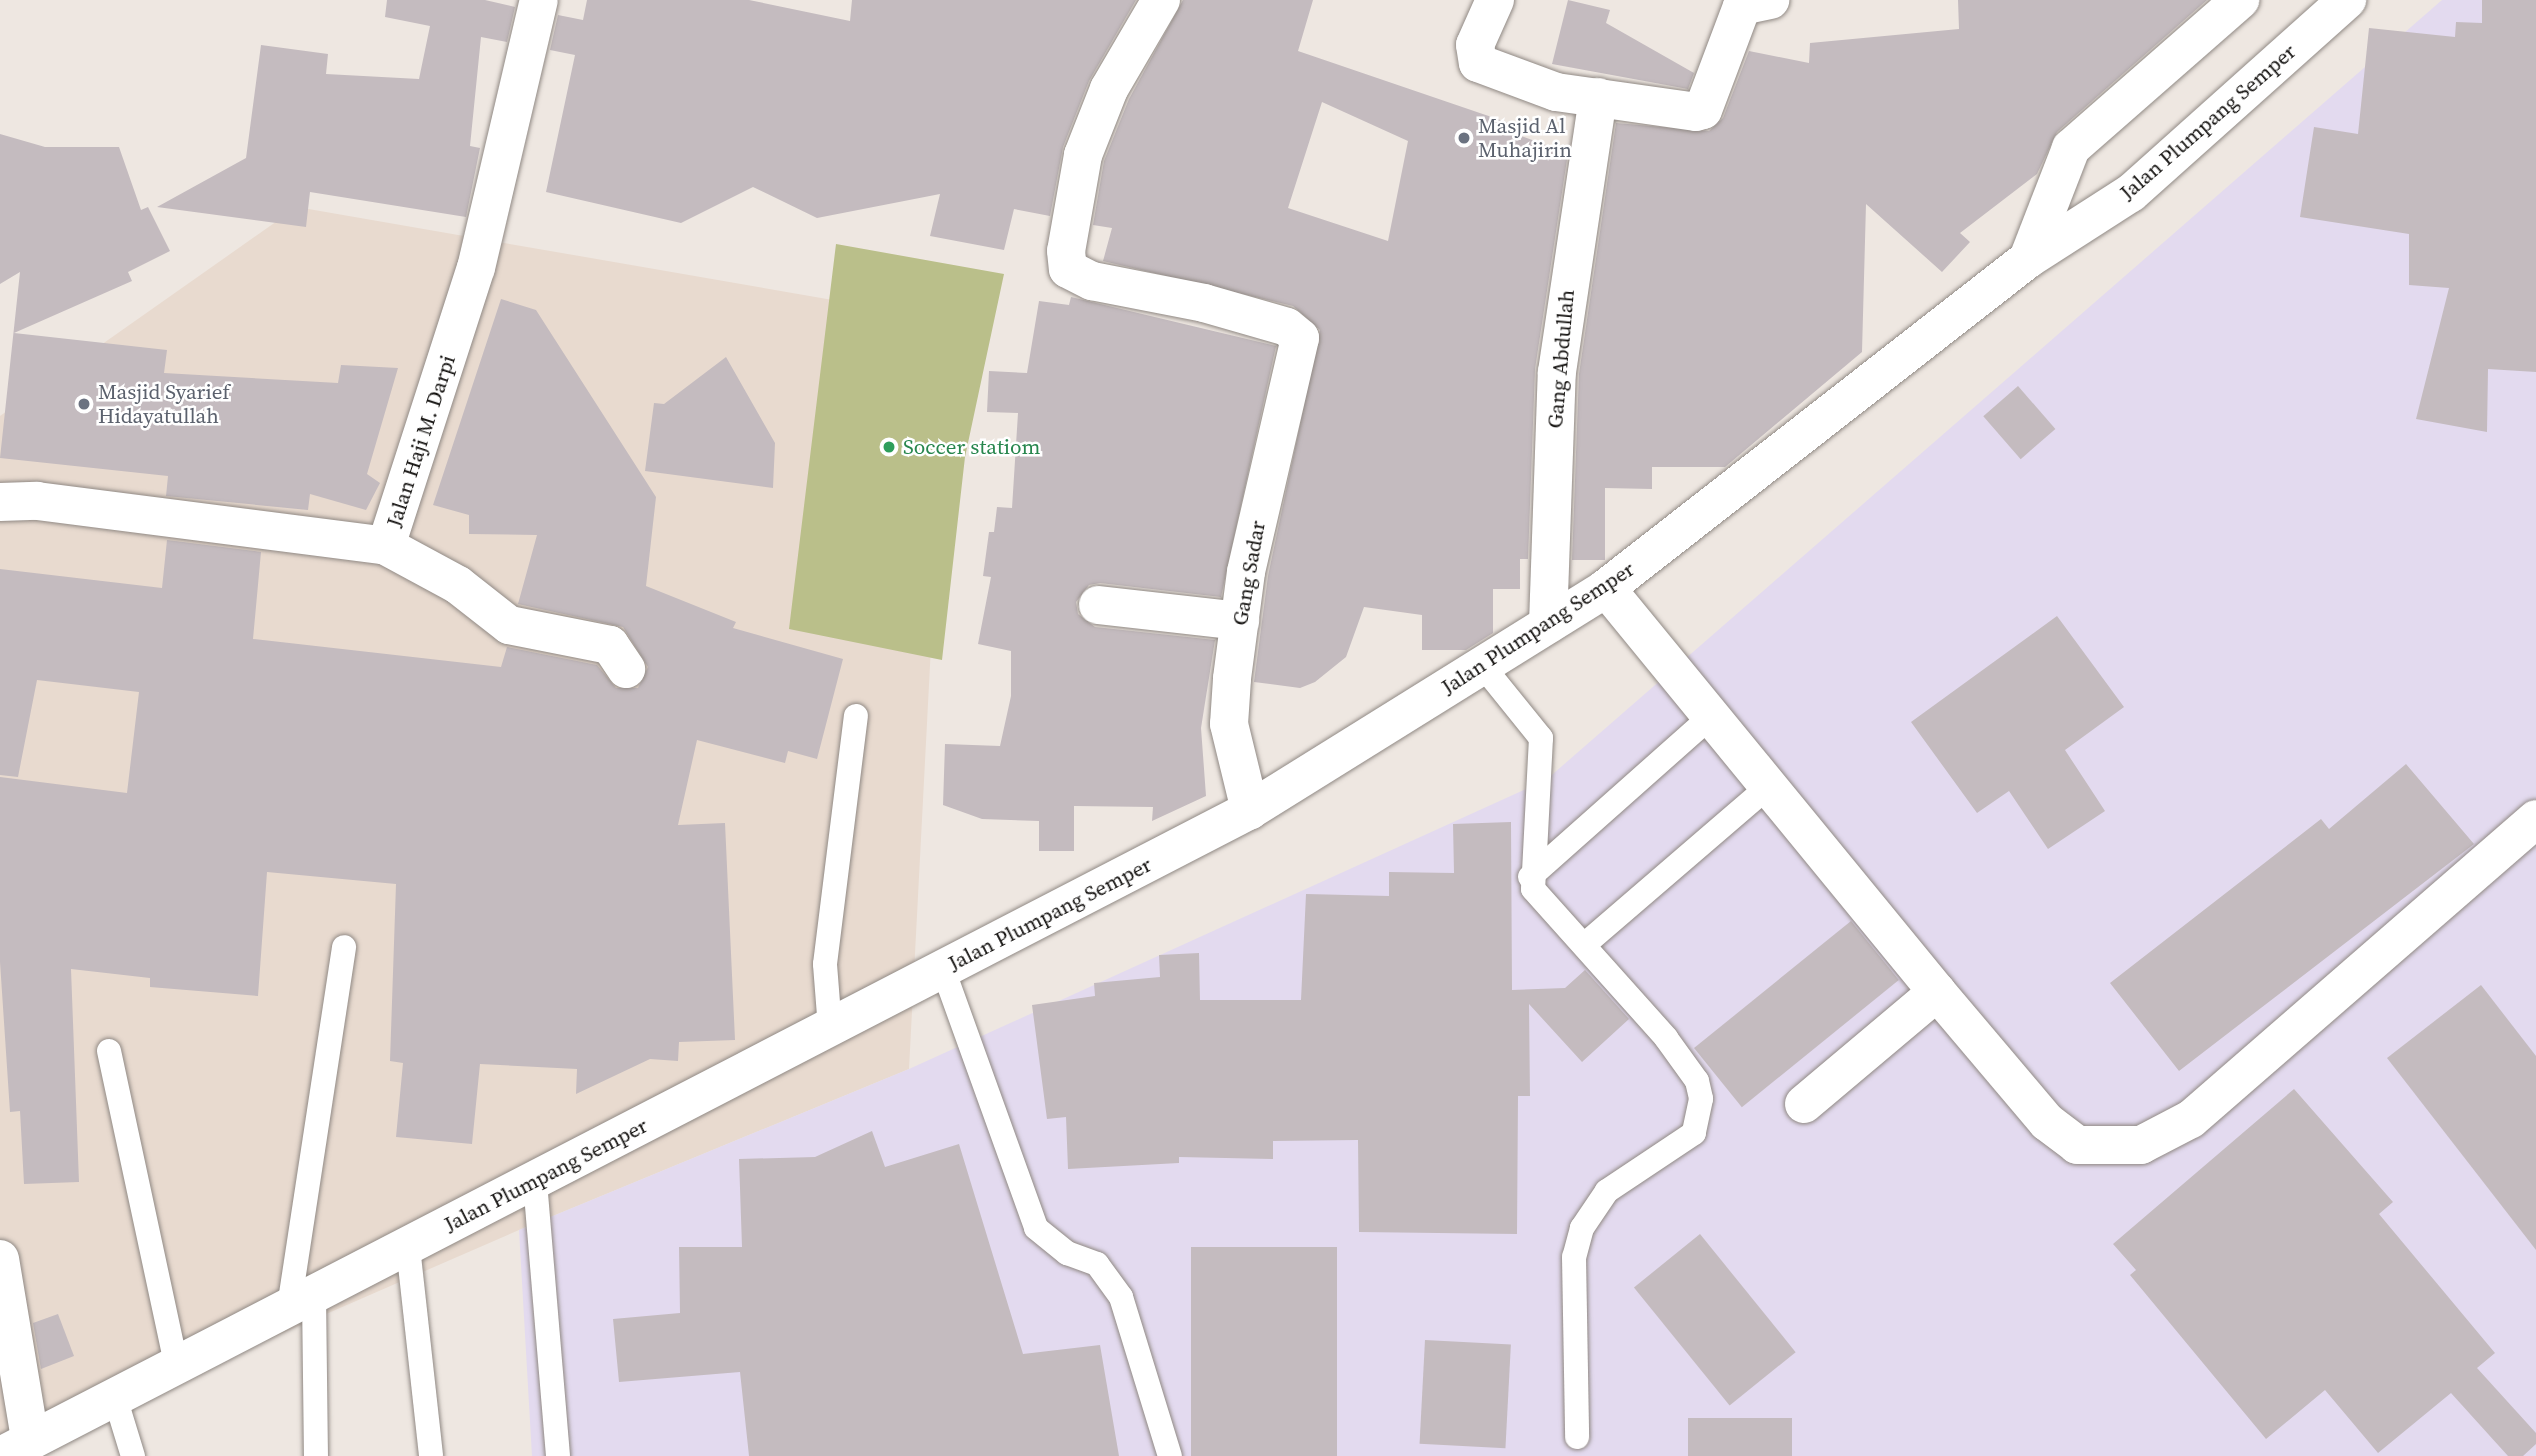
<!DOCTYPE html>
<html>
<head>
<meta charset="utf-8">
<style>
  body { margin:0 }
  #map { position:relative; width:2536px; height:1456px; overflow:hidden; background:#eee7e1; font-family:"Source Serif 4",serif }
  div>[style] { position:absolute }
  .built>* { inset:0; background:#e8dacf }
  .industrial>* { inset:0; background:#e3daef }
  .green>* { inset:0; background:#babf8a }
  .building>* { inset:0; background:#c4bbbf; transform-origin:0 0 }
  .roads { filter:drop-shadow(0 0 2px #908984) drop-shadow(0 0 2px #908984) }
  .service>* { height:24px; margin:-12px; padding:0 12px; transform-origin:12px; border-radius:12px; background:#fff }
  .minor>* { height:38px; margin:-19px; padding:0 19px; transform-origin:19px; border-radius:19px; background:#fff }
  .secondary>* { height:38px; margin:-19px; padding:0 19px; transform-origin:19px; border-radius:19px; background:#fff }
  .dots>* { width:19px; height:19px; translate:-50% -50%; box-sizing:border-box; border:4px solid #fff; border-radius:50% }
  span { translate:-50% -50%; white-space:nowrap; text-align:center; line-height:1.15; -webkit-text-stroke:5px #fff; paint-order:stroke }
  .street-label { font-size:21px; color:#13110f }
  .worship-label { font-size:21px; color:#5b616d }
  .left { translate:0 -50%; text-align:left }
  .leisure-label { font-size:21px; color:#27864d }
</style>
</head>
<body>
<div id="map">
  <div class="built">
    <div style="clip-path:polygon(297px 207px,948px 320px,909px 1069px,519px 1230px,0 1456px,0 416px)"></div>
  </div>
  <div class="industrial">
    <div style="clip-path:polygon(2442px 0,2536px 0,2536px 1456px,532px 1456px,519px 1230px,909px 1069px,1546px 780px)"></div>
  </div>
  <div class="green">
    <div style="clip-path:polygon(836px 244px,1004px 274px,965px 457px,942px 660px,789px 629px)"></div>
  </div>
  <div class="building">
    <div style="clip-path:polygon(387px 0,485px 0,515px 7px,507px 42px,481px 37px,470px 146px,480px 148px,466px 217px,310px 192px,306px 227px,157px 207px,246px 158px,261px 45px,328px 54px,326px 74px,419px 79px,430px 26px,385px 17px)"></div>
    <div style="clip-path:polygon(587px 0,749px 0,850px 21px,852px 0,1136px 0,1089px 81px,1063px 147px,1050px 216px,1014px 209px,1004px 250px,930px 236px,940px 194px,817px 218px,753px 187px,681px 223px,546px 192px,575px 55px,550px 50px,558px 15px,583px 20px)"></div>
    <div style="clip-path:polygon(evenodd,1183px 0,1313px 0,1298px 51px,1515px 125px,1513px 133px,1568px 153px,1535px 369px,1528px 559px,1520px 559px,1520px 589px,1493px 589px,1493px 633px,1466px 650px,1422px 650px,1422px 615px,1364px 607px,1346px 657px,1315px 682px,1300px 688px,1254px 682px,1268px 576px,1320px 330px,1293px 306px,1103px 261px,1112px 228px,1093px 225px,1104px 161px,1129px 99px,1183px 0,1322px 102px,1408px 141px,1388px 241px,1288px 208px,1322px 102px)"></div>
    <div style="clip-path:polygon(1568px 0,1610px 10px,1606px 23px,1694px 73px,1688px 89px,1552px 64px)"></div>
    <div style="clip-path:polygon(1958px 0,2207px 0,2057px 132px,2037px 174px,1960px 233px,1970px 242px,1942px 272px,1866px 204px,1862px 352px,1725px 467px,1652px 467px,1652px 489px,1605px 488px,1605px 560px,1572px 560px,1579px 374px,1616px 123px,1709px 131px,1723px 118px,1749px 51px,1809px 63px,1810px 43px,1959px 29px)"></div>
    <div style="clip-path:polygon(2482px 0,2536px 0,2536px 372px,2488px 369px,2487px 432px,2416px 419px,2449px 288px,2409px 285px,2409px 234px,2300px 217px,2314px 127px,2358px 134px,2369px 28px,2455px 37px,2456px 22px,2482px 23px)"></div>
    <div style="clip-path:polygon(0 134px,45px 147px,119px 147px,141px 210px,148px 207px,170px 251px,128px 272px,132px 281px,14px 333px,167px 350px,164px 373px,338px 383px,341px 365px,398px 368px,367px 474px,380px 483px,366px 510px,310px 494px,308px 510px,166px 496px,168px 476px,0 458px,20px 272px,0 284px)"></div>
    <div style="clip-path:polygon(1071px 297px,1276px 346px,1221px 597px,1100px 583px,1089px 585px,1076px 602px,1078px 614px,1095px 627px,1215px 640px,1201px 728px,1206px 796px,1152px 821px,1153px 807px,1074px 806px,1074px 851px,1039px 851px,1039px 821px,982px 819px,943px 805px,945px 744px,1000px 746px,1011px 696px,1011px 651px,978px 644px,991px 577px,983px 576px,989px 532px,994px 532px,997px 507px,1012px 508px,1018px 413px,987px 412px,989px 371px,1027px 373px,1039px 301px,1069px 305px)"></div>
    <div style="clip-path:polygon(501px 299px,536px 310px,656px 497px,646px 586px,736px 622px,733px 628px,843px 659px,817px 759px,788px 751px,785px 763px,697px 740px,678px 825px,725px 823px,735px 1040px,679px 1042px,678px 1061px,650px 1059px,576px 1094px,577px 1069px,480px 1064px,472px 1144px,396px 1137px,403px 1063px,390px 1061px,396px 884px,267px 872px,258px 996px,150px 987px,150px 978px,71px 969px,79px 1182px,24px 1184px,20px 1111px,10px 1112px,0 962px,0 777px,127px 793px,139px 692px,37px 680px,18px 777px,0 775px,0 569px,162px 588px,167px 540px,261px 552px,253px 639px,501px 667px,507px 647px,597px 665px,616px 688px,638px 688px,648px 667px,623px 627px,518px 604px,537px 535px,469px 534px,469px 515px,433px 505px)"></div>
    <div style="clip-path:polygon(726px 357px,775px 443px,773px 488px,645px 471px,654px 403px,664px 404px)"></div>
    <div style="left:2018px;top:386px;width:57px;height:46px;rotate:49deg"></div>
    <div style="clip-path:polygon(2057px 616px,2124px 707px,2065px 750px,2105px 811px,2048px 849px,2009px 791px,1977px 813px,1911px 722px)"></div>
    <div style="clip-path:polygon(2406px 764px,2474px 844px,2179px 1071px,2110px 983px,2321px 819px,2329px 829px)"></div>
    <div style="clip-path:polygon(1511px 822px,1512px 990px,1565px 988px,1585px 970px,1629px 1019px,1582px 1062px,1529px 1004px,1530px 1096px,1518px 1096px,1517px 1234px,1359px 1232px,1358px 1140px,1273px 1141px,1273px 1159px,1179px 1157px,1179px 1163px,1068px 1169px,1066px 1117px,1047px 1119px,1032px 1005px,1095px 996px,1094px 983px,1160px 977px,1159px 955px,1199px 953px,1200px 1000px,1301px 1000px,1306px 894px,1389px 896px,1389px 872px,1454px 873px,1453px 824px)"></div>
    <div style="left:1851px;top:921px;width:76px;height:202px;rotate:51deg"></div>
    <div style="clip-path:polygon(2481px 985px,2536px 1056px,2536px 1250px,2387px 1058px)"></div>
    <div style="clip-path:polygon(2294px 1089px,2393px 1202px,2379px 1214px,2495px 1353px,2477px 1368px,2536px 1433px,2536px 1444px,2523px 1456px,2508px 1456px,2451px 1393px,2378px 1453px,2325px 1390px,2266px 1439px,2130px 1275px,2136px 1270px,2113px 1244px)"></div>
    <div style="clip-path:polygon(872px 1131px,885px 1167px,959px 1144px,1023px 1354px,1100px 1345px,1119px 1456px,749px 1456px,740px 1372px,619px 1382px,613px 1319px,680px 1313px,679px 1247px,742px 1247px,739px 1159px,815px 1157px)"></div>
    <div style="left:1700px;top:1234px;width:152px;height:85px;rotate:51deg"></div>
    <div style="left:1191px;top:1247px;width:146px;height:209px"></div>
    <div style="clip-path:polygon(58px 1314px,74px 1356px,41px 1369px,33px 1323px)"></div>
    <div style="left:1425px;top:1340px;width:86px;height:104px;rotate:3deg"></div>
    <div style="left:1688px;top:1418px;width:104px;height:38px"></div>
  </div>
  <div class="roads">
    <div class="service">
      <div style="left:1482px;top:665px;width:94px;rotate:51.1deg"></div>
      <div style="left:1541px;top:738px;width:151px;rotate:93deg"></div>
      <div style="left:1533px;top:889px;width:200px;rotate:48.2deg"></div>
      <div style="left:1666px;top:1038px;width:53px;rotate:54.2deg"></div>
      <div style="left:1697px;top:1081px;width:18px;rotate:77deg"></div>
      <div style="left:1701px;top:1099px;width:35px;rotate:102deg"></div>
      <div style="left:1694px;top:1133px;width:105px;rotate:146.3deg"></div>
      <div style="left:1607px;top:1191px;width:45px;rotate:124deg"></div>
      <div style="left:1582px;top:1228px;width:30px;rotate:105deg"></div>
      <div style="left:1574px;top:1257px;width:180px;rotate:89deg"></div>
      <div style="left:1530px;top:877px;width:241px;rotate:-41.6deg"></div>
      <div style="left:1584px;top:945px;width:243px;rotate:-40.7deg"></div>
      <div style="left:943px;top:969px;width:275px;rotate:70.2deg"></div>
      <div style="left:1036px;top:1228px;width:40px;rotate:39deg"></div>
      <div style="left:1067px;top:1253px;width:32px;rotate:20deg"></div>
      <div style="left:1097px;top:1264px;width:41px;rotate:54deg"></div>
      <div style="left:1121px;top:1297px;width:166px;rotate:72.9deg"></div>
      <div style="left:830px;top:1028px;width:64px;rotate:-94.5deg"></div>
      <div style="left:825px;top:964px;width:250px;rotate:-82.9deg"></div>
      <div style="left:109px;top:1051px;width:319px;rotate:77.9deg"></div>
      <div style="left:535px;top:1182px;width:275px;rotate:85.2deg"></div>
      <div style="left:408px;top:1247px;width:210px;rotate:83.7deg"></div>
      <div style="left:314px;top:1295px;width:161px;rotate:89.3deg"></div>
      <div style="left:289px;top:1307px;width:364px;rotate:-81.3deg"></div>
      <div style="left:114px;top:1394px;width:65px;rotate:73deg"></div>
    </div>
    <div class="minor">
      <div style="left:1161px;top:0;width:103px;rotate:120.3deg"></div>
      <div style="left:1109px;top:89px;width:71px;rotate:111.5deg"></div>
      <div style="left:1083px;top:155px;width:97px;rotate:100deg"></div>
      <div style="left:1066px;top:251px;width:18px;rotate:84deg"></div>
      <div style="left:1068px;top:269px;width:27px;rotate:27deg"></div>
      <div style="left:1092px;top:281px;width:114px;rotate:11.1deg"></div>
      <div style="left:1204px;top:303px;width:86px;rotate:16.1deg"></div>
      <div style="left:1287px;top:327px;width:17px;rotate:40deg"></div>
      <div style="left:1300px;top:338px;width:240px;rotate:103deg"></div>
      <div style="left:1246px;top:572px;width:108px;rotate:97.5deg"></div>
      <div style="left:1232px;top:679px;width:45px;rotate:93.8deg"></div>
      <div style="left:1229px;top:724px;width:89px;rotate:76.3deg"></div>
      <div style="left:1495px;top:0;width:49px;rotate:114deg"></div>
      <div style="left:1475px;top:45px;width:18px;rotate:81deg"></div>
      <div style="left:1478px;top:63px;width:83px;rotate:20.4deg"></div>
      <div style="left:1556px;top:92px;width:141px;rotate:8.1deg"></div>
      <div style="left:1696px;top:112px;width:7px;rotate:-16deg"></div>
      <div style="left:1703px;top:110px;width:111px;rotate:-69.4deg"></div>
      <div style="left:1742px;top:6px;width:29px;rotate:-12deg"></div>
      <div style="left:0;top:502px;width:37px;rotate:-2deg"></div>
      <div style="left:37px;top:501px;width:352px;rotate:7.3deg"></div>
      <div style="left:386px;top:546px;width:292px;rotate:-72.1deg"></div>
      <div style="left:476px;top:268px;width:275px;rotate:-76.8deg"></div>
      <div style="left:386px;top:546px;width:82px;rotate:28.4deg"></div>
      <div style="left:458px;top:585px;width:65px;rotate:38.1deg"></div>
      <div style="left:509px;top:625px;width:103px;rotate:11.2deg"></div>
      <div style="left:610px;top:645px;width:29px;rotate:56deg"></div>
      <div style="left:1606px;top:588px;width:522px;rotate:50.67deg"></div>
      <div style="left:1937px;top:992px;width:170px;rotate:49.8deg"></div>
      <div style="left:2047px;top:1122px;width:38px;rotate:37deg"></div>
      <div style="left:2077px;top:1145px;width:64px"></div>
      <div style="left:2141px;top:1145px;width:56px;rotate:-27.5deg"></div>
      <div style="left:2191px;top:1119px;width:457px;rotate:-41deg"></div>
      <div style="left:1098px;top:605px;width:143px;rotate:6.4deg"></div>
      <div style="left:1548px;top:624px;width:252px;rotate:-88deg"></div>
      <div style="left:1557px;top:372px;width:278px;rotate:-81.5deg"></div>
      <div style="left:1804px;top:1104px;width:174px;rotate:-40.1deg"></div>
      <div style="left:0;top:1259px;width:181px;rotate:80.5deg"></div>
    </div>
    <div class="secondary">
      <div style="left:2028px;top:259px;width:119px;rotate:-68.8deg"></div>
      <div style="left:2071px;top:148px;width:225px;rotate:-41.2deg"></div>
      <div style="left:1px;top:1456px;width:1406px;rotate:-27.35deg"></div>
      <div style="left:1250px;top:810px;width:420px;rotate:-31.9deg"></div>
      <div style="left:1606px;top:588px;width:535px;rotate:-37.94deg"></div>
      <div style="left:2028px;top:259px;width:122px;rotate:-32.7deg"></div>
      <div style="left:2131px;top:193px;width:290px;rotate:-41.8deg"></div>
    </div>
  </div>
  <div class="dots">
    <div style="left:1464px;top:138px;background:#6b7280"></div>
    <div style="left:84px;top:404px;background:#6b7280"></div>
    <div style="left:889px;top:447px;background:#2e9e5b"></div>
  </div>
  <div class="street-label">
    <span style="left:2208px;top:122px;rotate:-41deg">Jalan Plumpang Semper</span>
    <span style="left:1561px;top:359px;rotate:-85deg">Gang Abdullah</span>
    <span style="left:421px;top:441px;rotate:-72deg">Jalan Haji M. Darpi</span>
    <span style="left:1249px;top:573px;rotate:-80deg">Gang Sadar</span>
    <span style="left:1538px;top:628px;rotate:-33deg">Jalan Plumpang Semper</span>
    <span style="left:1050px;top:914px;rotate:-27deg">Jalan Plumpang Semper</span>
    <span style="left:546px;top:1175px;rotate:-27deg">Jalan Plumpang Semper</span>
  </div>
  <div class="worship-label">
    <span class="left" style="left:1478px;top:138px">Masjid Al<br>Muhajirin</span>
    <span class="left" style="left:98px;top:404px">Masjid Syarief<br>Hidayatullah</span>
  </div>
  <div class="leisure-label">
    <span class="left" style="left:903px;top:447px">Soccer statiom</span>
  </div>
</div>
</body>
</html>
